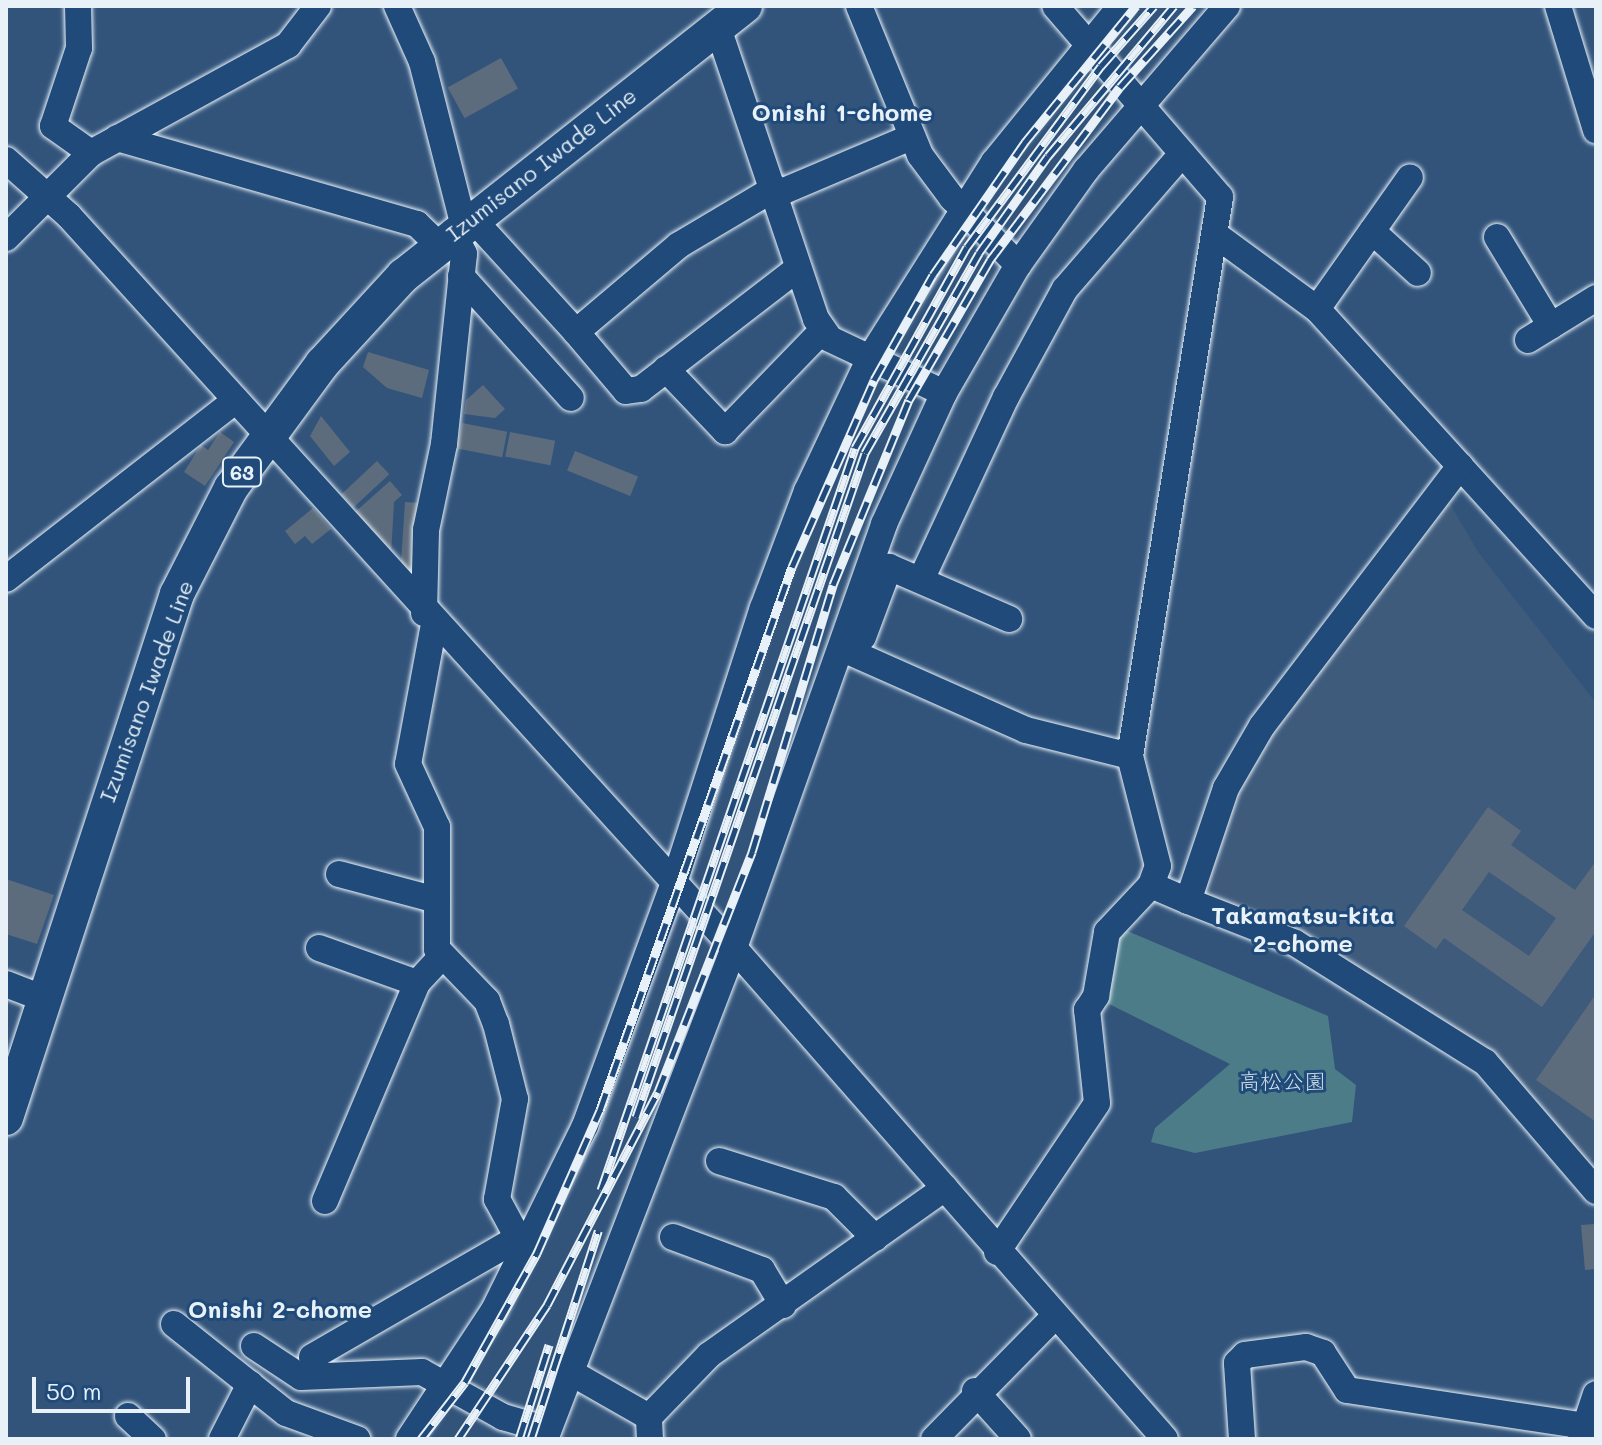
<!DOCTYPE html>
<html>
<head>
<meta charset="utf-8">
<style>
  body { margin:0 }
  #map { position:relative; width:1602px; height:1445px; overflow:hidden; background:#32547b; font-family:Mali,"Klee One",sans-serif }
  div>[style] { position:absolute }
  .built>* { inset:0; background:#3f5b7c }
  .green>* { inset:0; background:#4b7c88 }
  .building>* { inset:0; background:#5d6c7d; transform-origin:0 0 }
  .roads { filter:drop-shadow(0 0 2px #e8f1f8) drop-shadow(0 0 2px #e8f1f8) }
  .minor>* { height:26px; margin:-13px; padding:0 13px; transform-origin:13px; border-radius:13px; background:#1f4a7a }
  .major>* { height:34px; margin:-17px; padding:0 17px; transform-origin:17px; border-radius:17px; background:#1f4a7a }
  .rail>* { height:9px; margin-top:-4.5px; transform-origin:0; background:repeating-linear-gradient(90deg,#1f4a7a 0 18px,#e8f1f8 0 36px); box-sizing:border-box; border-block:2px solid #e8f1f8 }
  span { translate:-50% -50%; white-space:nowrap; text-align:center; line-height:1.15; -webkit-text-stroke:6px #1f4a7a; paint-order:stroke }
  .shield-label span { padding:2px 6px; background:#1f4a7a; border:2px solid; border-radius:6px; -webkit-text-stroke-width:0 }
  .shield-label { font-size:20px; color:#e8f1f8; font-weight:700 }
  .street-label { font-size:22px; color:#e8f1f8 }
  .park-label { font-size:22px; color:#d0dfe7 }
  .neighbourhood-label { font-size:24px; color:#e8f1f8; font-weight:700 }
  .frame { position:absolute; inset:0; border:8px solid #e8f1f8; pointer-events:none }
  .scale { position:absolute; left:32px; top:1377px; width:158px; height:36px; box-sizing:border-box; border:4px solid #e8f1f8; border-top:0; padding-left:10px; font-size:24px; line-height:28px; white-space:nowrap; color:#e8f1f8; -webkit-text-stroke:6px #1f4a7a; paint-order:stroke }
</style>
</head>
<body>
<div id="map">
  <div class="built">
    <div style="clip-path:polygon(1446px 497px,1478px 552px,1596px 703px,1596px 1156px,1584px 1164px,1493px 1058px,1397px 991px,1298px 935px,1201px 893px,1236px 790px,1271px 728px)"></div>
  </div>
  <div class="green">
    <div style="clip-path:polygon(1118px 927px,1328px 1016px,1335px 1069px,1356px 1085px,1352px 1122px,1195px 1153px,1151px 1142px,1155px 1128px,1230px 1064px,1103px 1001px)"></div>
  </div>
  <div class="building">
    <div style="left:501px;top:58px;width:35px;height:61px;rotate:61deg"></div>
    <div style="clip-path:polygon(368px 352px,429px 370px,422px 398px,387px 388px,363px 367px)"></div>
    <div style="clip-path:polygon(483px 385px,505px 409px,495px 418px,464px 414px,466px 400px)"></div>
    <div style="clip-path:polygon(321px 416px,350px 452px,334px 466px,310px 436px)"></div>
    <div style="left:462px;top:423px;width:46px;height:26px;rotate:11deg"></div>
    <div style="clip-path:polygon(220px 432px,234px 442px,205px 486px,184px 472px,201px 445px,208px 450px)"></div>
    <div style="left:510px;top:432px;width:46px;height:25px;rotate:11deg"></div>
    <div style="left:575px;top:451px;width:68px;height:21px;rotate:22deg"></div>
    <div style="left:377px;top:461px;width:18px;height:49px;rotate:47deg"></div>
    <div style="clip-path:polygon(390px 481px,402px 495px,394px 502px,391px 555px,354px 513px)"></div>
    <div style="clip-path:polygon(405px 502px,422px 503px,414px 580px,401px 563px)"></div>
    <div style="clip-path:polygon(313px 508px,331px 529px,312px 544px,305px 536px,295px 544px,285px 531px)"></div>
    <div style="clip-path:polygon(evenodd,1488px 807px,1521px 831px,1511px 845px,1575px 890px,1596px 861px,1596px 931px,1542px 1007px,1444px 938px,1436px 949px,1404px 926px,1488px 807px,1489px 872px,1556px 918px,1529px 956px,1462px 910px,1489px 872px)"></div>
    <div style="clip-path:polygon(6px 879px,54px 895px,37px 944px,6px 934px)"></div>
    <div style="clip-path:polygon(1596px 994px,1596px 1122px,1536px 1080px)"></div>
    <div style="clip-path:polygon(1596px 1224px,1596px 1269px,1585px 1270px,1581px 1225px)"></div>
  </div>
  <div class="roads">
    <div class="minor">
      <div style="left:78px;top:6px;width:42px;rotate:88.6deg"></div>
      <div style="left:79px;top:48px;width:82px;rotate:108.4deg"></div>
      <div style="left:53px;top:126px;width:47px;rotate:35.4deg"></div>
      <div style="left:397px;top:6px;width:61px;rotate:65.9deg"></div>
      <div style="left:422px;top:62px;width:166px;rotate:75.7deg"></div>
      <div style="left:859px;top:6px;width:161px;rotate:67.7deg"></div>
      <div style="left:920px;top:155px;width:54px;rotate:53.3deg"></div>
      <div style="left:952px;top:198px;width:94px;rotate:45.4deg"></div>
      <div style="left:1558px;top:6px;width:130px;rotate:73deg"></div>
      <div style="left:718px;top:28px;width:307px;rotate:71.4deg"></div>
      <div style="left:816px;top:319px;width:24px;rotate:55deg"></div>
      <div style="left:830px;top:339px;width:126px;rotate:25.3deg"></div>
      <div style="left:117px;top:138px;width:312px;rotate:16deg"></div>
      <div style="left:417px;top:224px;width:29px;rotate:44deg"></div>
      <div style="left:6px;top:160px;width:84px;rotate:41.6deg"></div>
      <div style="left:69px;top:216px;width:989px;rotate:47.75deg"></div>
      <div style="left:734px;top:948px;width:653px;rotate:48.72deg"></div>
      <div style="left:775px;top:188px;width:112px;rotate:149.3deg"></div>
      <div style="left:679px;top:245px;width:135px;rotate:139.8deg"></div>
      <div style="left:576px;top:332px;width:77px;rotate:49.7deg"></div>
      <div style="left:626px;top:391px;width:15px;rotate:-8deg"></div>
      <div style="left:641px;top:389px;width:198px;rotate:-37.6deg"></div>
      <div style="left:777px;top:194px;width:146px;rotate:-23deg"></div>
      <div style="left:471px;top:217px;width:156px;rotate:47.6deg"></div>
      <div style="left:1372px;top:231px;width:62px;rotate:42.4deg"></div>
      <div style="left:1497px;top:237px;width:104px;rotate:58.8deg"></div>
      <div style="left:6px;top:238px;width:120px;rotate:-45deg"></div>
      <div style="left:91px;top:153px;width:225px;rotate:-28.7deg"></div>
      <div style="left:288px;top:45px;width:49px;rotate:-52.4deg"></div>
      <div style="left:461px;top:276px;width:164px;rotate:48deg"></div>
      <div style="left:1317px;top:309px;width:161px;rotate:-54.8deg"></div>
      <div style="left:1528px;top:340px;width:80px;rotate:-31.7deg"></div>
      <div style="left:666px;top:369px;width:86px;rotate:46.4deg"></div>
      <div style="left:725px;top:431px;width:141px;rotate:-45.9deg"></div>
      <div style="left:1460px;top:466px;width:202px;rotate:47.8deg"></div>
      <div style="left:6px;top:579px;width:291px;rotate:-37.9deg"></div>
      <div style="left:921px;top:580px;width:202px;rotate:-65.1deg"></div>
      <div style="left:1006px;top:397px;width:123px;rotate:-61.4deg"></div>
      <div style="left:1065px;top:289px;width:179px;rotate:-49.1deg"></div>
      <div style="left:424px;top:613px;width:83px;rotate:-88.6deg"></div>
      <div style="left:426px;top:530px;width:88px;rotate:-78.2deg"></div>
      <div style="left:444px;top:444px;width:191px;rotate:-84deg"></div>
      <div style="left:464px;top:254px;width:25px;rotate:-116deg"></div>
      <div style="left:434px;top:624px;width:142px;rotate:100.5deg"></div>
      <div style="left:408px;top:764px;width:69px;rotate:65.3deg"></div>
      <div style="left:437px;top:827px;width:122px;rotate:90deg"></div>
      <div style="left:437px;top:949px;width:72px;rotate:46.1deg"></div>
      <div style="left:487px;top:1001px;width:25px;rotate:69deg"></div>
      <div style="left:496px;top:1024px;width:77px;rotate:75.8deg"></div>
      <div style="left:515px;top:1099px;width:102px;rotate:100.2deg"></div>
      <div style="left:497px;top:1199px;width:44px;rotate:61.7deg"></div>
      <div style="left:518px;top:1238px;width:10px;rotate:11deg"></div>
      <div style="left:863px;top:637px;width:75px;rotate:-69.6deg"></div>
      <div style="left:889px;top:567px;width:131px;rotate:23.4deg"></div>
      <div style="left:841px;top:648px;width:202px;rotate:23.9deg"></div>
      <div style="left:1026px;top:730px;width:107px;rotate:14deg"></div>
      <div style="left:339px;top:874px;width:101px;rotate:14.9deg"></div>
      <div style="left:1151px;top:885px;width:40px;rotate:23.4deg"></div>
      <div style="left:1188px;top:901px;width:119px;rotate:-71.4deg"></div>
      <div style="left:1226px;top:788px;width:72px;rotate:-59.9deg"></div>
      <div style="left:1262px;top:726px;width:327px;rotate:-52.7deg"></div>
      <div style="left:1460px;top:466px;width:212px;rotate:-132.3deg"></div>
      <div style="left:1317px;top:309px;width:125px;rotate:-143.8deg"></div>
      <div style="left:1188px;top:901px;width:115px;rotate:21.4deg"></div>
      <div style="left:1295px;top:943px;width:224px;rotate:32.1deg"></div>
      <div style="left:1485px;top:1062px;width:170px;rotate:49.3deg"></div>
      <div style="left:319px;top:948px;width:104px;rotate:19.7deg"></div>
      <div style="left:6px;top:984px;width:42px;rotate:21deg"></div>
      <div style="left:719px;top:1161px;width:121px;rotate:17.4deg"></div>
      <div style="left:834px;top:1197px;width:58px;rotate:45deg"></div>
      <div style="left:325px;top:1201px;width:237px;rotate:-67.1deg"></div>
      <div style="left:417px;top:983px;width:35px;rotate:-47deg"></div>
      <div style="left:673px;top:1237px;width:95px;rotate:20.3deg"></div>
      <div style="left:762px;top:1270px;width:41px;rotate:59deg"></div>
      <div style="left:997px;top:1252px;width:179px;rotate:-56.1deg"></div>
      <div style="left:1097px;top:1103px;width:94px;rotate:-96.1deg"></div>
      <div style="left:1087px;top:1010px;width:17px;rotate:-57deg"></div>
      <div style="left:1096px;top:996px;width:65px;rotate:-80.2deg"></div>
      <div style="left:1107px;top:932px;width:64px;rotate:-46.9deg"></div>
      <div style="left:1151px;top:885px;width:20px;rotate:-70deg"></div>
      <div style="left:1158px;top:866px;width:114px;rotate:-104.3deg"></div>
      <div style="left:1130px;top:756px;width:566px;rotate:-80.85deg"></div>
      <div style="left:1220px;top:197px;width:252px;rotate:-130.8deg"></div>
      <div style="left:174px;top:1324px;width:143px;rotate:38.5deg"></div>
      <div style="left:286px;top:1413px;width:76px;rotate:20.1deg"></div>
      <div style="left:254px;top:1346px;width:56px;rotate:33.4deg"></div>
      <div style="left:301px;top:1377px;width:121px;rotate:-2.4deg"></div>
      <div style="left:422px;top:1372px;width:93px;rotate:29.1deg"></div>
      <div style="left:503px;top:1417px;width:47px;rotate:16.1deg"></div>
      <div style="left:312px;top:1357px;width:238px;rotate:-30deg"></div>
      <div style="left:570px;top:1372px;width:91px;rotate:29.7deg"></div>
      <div style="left:975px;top:1391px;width:64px;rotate:48.1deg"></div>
      <div style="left:128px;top:1416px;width:34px;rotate:43deg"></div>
      <div style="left:222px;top:1439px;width:62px;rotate:-63deg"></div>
      <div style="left:409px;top:1439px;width:154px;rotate:-56.6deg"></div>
      <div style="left:494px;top:1310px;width:205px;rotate:-63.7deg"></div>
      <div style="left:585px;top:1126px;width:256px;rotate:-69.9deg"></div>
      <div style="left:673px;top:886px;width:292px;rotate:-72.1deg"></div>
      <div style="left:763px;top:608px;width:125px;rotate:-69.4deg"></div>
      <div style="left:807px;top:491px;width:147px;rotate:-64.7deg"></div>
      <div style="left:870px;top:358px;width:232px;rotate:-57.7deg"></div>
      <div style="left:994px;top:162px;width:201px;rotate:-50.9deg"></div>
      <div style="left:545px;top:1439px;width:526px;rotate:-68.95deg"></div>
      <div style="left:734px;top:948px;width:450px;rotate:-70.5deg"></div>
      <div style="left:884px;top:524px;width:144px;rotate:-65.4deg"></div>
      <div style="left:944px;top:393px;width:148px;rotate:-60deg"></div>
      <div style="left:1018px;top:265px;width:117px;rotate:-54.4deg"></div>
      <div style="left:1086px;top:170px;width:216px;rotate:-49.3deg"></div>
      <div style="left:650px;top:1439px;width:22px;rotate:-93deg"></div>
      <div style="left:649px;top:1417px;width:86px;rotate:-45.9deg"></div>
      <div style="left:709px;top:1355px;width:289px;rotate:-35.3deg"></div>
      <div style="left:934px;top:1439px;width:173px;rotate:-45.5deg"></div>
      <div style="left:1242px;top:1439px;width:76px;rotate:-93.8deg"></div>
      <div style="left:1237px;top:1363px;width:11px;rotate:-45deg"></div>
      <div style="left:1245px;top:1355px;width:62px;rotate:-7.5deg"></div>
      <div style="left:1306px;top:1347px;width:18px;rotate:19deg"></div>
      <div style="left:1323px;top:1353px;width:44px;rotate:57deg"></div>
      <div style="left:1347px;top:1390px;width:242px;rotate:8.6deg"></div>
      <div style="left:1581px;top:1439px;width:47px;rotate:-71.6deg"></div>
    </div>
    <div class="major">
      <div style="left:6px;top:1118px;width:551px;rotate:-71.93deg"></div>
      <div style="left:177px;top:594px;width:119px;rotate:-63deg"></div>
      <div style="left:231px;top:488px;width:154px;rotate:-53.7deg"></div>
      <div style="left:322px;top:364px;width:120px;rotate:-47.4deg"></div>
      <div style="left:403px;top:276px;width:436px;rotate:-38.3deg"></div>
    </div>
  </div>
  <div class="rail">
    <div style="left:636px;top:1117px;width:702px;rotate:-70.97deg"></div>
    <div style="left:865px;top:453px;width:230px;rotate:-60.3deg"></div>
    <div style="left:979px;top:253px;width:119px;rotate:-54.6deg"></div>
    <div style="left:1048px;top:156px;width:196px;rotate:-50deg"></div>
    <div style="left:601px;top:1190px;width:784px;rotate:-71.1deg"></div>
    <div style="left:855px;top:448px;width:230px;rotate:-60.9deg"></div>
    <div style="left:967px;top:247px;width:225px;rotate:-53.5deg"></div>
    <div style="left:1101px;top:66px;width:80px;rotate:-48.5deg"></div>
    <div style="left:421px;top:1439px;width:72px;rotate:-52.3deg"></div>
    <div style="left:465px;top:1382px;width:148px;rotate:-60.8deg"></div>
    <div style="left:537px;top:1253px;width:156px;rotate:-66.2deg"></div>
    <div style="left:600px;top:1110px;width:576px;rotate:-70.53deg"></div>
    <div style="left:792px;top:567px;width:204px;rotate:-66.3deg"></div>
    <div style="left:874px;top:380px;width:120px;rotate:-60.7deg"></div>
    <div style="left:933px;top:275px;width:162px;rotate:-55.3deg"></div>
    <div style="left:1025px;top:142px;width:176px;rotate:-50.8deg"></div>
    <div style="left:458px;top:1439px;width:161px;rotate:-56.4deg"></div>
    <div style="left:547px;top:1305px;width:240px;rotate:-62.5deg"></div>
    <div style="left:658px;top:1092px;width:258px;rotate:-68.6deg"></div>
    <div style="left:752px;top:852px;width:279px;rotate:-73.1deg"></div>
    <div style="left:833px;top:585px;width:200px;rotate:-67.7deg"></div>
    <div style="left:909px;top:400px;width:162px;rotate:-59.9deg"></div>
    <div style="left:990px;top:260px;width:216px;rotate:-53.1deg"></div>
    <div style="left:1120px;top:87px;width:109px;rotate:-48deg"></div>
    <div style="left:519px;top:1439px;width:99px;rotate:-72.3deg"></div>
    <div style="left:531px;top:1439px;width:219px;rotate:-72.1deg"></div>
  </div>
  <div class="shield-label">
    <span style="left:242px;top:472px">63</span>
  </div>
  <div class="street-label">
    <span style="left:541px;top:164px;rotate:-38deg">Izumisano Iwade Line</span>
    <span style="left:146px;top:691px;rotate:-70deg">Izumisano Iwade Line</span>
  </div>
  <div class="park-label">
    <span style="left:1282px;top:1081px">高松公園</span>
  </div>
  <div class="neighbourhood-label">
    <span style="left:842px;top:112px">Onishi 1-chome</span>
    <span style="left:1303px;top:929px">Takamatsu-kita<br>2-chome</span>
    <span style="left:280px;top:1309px">Onishi 2-chome</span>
  </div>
  <div class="frame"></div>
  <div class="scale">50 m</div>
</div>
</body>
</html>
